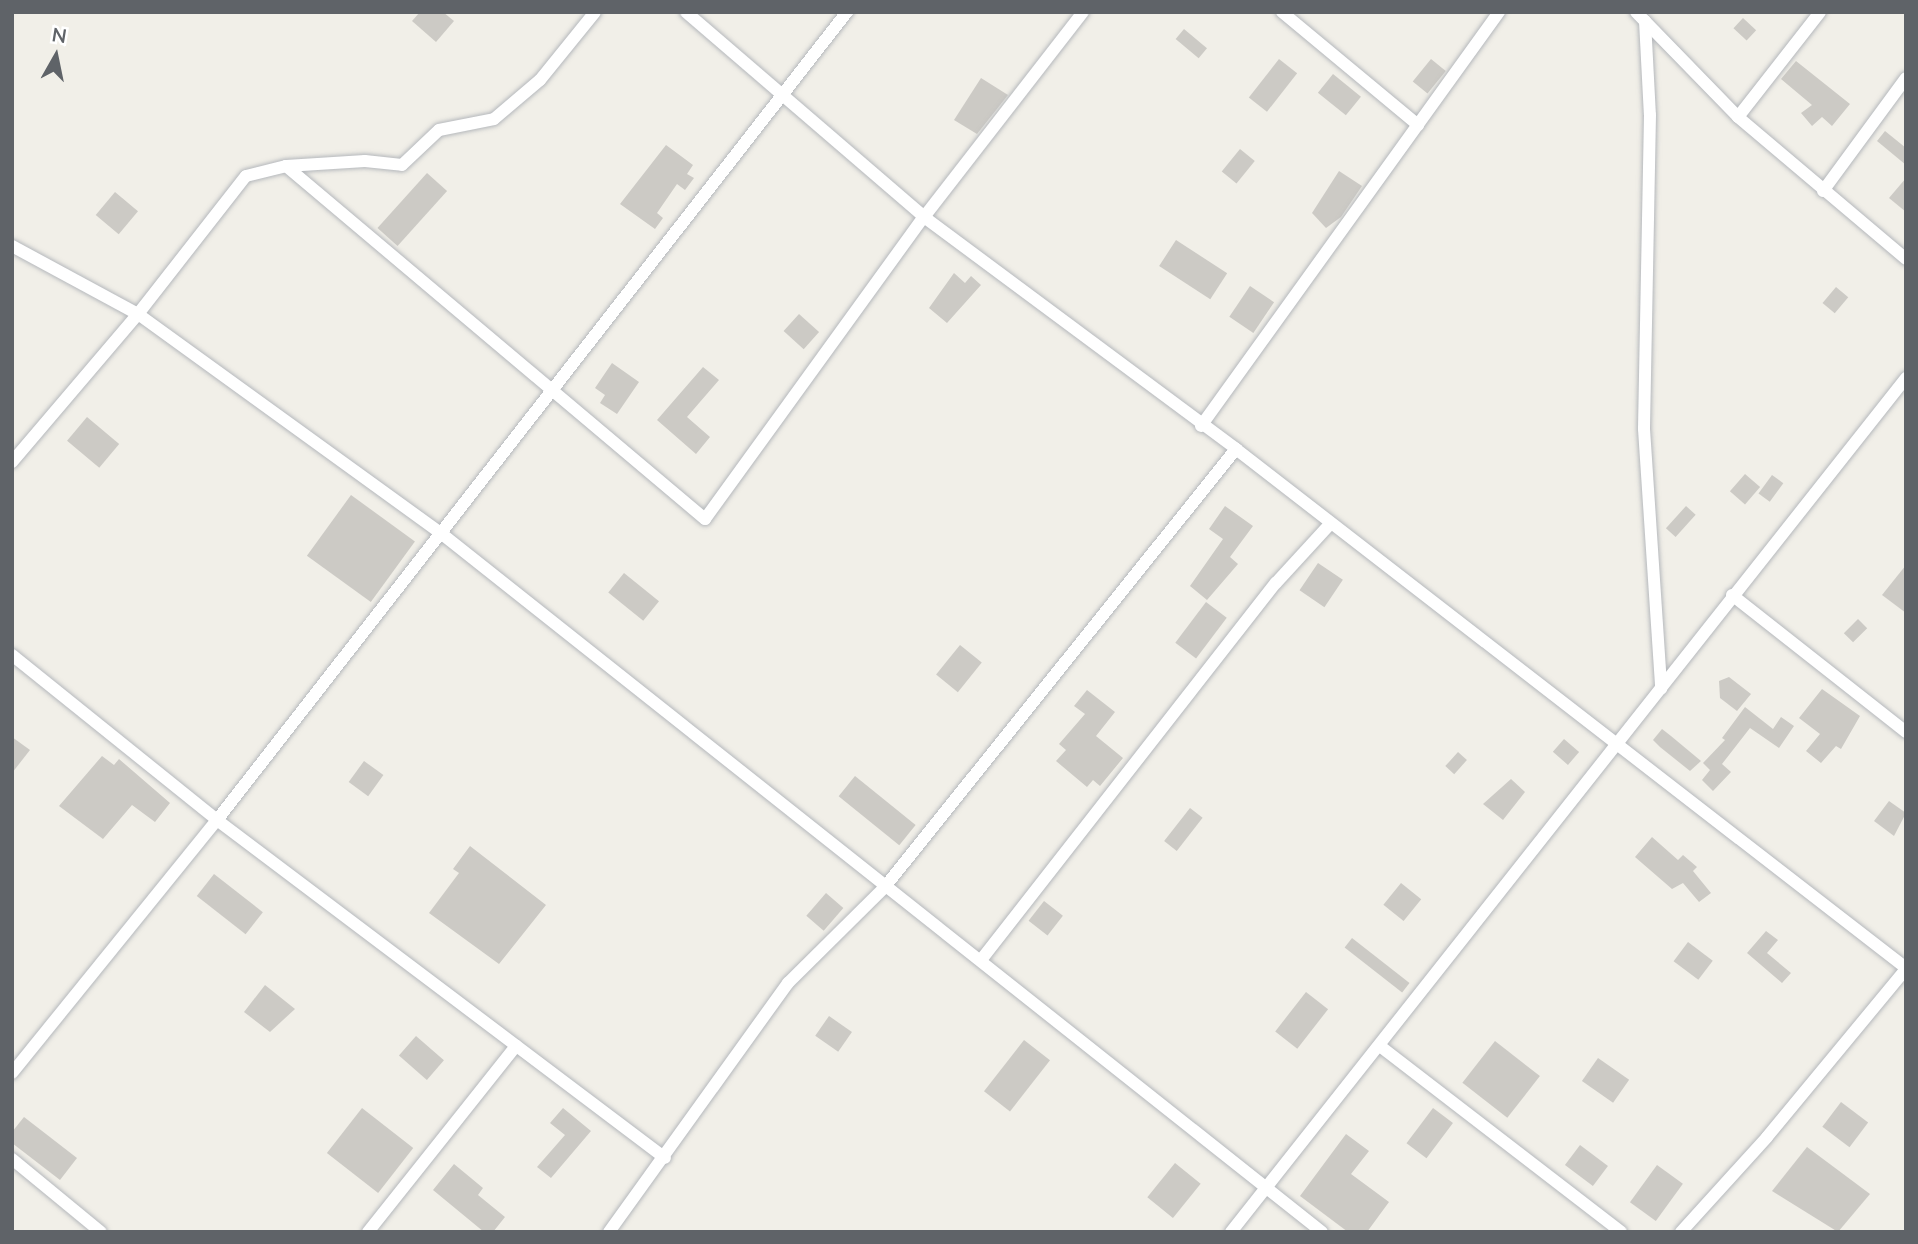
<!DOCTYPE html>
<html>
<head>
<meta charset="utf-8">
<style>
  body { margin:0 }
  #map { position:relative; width:1918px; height:1244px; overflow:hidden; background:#f1efe8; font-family:Lato,sans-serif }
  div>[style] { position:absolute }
  .building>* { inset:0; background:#cccac5; transform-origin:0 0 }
  .roads { filter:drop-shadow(0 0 2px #b5b8bc) drop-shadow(0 0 2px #b5b8bc) }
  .street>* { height:12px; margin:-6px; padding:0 6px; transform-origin:6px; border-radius:6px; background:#fff }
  span { translate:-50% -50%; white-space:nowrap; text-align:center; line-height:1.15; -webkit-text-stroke:5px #fff; paint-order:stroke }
  .frame { position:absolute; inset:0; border:14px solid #5f6368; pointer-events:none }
  .north { position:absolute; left:21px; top:21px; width:70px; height:70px; -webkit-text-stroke:5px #fff; paint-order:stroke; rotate:9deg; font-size:19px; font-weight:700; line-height:28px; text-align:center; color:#5f6368 }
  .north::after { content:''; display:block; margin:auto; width:24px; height:32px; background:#5f6368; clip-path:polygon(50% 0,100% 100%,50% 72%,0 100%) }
</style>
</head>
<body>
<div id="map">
  <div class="building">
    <div style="clip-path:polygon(420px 12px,443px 12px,454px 21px,436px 42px,412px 21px)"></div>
    <div style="left:1743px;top:18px;width:18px;height:14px;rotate:43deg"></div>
    <div style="left:1184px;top:29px;width:30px;height:13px;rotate:40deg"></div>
    <div style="left:1279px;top:59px;width:23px;height:49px;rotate:38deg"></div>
    <div style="left:1431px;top:59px;width:19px;height:29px;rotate:39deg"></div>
    <div style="clip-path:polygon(1796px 61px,1850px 104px,1832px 126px,1822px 117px,1812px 126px,1801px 113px,1812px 105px,1781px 79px)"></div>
    <div style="left:1333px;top:74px;width:36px;height:24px;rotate:39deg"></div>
    <div style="clip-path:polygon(981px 78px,1008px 95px,977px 134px,954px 120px)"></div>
    <div style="clip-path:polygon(1885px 131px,1906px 148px,1906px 165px,1877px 141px)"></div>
    <div style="clip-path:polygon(666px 145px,693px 165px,687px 174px,694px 178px,685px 190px,677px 184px,657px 213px,663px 218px,655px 229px,620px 204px)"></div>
    <div style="left:1240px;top:149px;width:19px;height:29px;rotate:39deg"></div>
    <div style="clip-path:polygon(1339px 171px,1362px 186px,1341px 217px,1326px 228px,1312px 213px)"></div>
    <div style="left:427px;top:173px;width:27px;height:74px;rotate:42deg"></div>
    <div style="clip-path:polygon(1906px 178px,1906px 212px,1889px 198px)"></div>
    <div style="left:115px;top:192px;width:30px;height:30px;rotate:40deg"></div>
    <div style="left:1176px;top:240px;width:61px;height:31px;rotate:33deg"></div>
    <div style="clip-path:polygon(954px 273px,965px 283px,971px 276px,981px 285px,947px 323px,929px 308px)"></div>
    <div style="left:1250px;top:286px;width:29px;height:37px;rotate:34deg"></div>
    <div style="left:1836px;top:287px;width:16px;height:21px;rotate:40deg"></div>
    <div style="left:799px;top:314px;width:27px;height:23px;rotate:42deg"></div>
    <div style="clip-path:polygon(612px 363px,639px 382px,617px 414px,600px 403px,605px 395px,595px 388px)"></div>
    <div style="clip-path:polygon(703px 367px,719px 380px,687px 417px,710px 437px,696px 454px,657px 420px)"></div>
    <div style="left:87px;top:417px;width:42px;height:31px;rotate:40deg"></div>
    <div style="left:1745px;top:474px;width:20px;height:23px;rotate:41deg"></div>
    <div style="left:1772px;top:475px;width:14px;height:23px;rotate:36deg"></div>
    <div style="left:351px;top:495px;width:79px;height:75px;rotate:36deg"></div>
    <div style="clip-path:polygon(1225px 506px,1253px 526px,1230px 557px,1238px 564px,1207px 600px,1190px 586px,1223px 539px,1209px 529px)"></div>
    <div style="left:1686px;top:506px;width:13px;height:30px;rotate:42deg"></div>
    <div style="left:1318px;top:563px;width:30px;height:33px;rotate:34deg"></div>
    <div style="clip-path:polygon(1906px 565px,1906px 613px,1882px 595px)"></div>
    <div style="left:624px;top:573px;width:45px;height:25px;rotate:39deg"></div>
    <div style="left:1206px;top:602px;width:26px;height:51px;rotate:37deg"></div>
    <div style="left:1858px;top:619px;width:13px;height:20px;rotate:45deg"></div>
    <div style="left:960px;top:645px;width:28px;height:38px;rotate:39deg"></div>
    <div style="clip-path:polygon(1729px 677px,1751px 694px,1737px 711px,1720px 698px,1719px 681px)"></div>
    <div style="clip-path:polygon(1822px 689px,1860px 716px,1841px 749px,1836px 746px,1821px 763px,1806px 751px,1820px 734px,1799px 718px)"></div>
    <div style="clip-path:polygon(1087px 690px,1115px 712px,1096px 736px,1123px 758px,1100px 786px,1093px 780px,1087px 787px,1056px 761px,1066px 750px,1059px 744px,1085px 714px,1074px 706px)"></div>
    <div style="clip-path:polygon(1745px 707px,1773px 729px,1781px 717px,1794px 726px,1779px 748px,1750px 728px,1722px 764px,1731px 772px,1713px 791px,1702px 780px,1710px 770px,1703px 763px,1725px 740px,1722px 738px)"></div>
    <div style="clip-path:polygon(1662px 729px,1671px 736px,1701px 761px,1690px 771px,1660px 747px,1653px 740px)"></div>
    <div style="clip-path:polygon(12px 737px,30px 750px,12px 773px)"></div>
    <div style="left:1564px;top:739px;width:20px;height:17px;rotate:41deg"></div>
    <div style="left:1458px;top:752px;width:12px;height:19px;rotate:42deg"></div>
    <div style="clip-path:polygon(102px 756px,114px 765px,119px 759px,170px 803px,155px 822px,132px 805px,103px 839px,59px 806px)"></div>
    <div style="left:364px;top:761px;width:24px;height:26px;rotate:36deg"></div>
    <div style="left:855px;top:776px;width:78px;height:26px;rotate:39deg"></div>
    <div style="clip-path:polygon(1511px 779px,1525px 792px,1503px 820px,1483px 804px)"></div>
    <div style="clip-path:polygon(1889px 801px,1906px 813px,1894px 836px,1874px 821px)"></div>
    <div style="left:1190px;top:808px;width:16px;height:42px;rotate:38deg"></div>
    <div style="clip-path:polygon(1652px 837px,1678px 860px,1683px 855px,1697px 867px,1693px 871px,1711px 893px,1699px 902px,1683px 883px,1672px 889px,1635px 857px)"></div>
    <div style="clip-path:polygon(470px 846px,546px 905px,499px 964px,429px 913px,459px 873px,453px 869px)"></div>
    <div style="left:214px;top:874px;width:62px;height:28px;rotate:38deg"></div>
    <div style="left:1401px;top:883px;width:26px;height:28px;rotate:39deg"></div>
    <div style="left:826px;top:893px;width:23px;height:30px;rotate:41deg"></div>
    <div style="left:1044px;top:901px;width:24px;height:25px;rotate:38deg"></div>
    <div style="clip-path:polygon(1766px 931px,1778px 940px,1767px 953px,1791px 973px,1782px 983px,1747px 953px)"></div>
    <div style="left:1352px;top:938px;width:73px;height:12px;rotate:38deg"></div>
    <div style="left:1688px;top:942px;width:31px;height:24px;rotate:37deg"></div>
    <div style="clip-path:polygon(265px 985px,295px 1009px,270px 1032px,244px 1012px)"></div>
    <div style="left:1306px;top:992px;width:28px;height:50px;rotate:38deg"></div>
    <div style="left:829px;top:1016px;width:28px;height:24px;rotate:35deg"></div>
    <div style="left:416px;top:1036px;width:37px;height:26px;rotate:41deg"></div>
    <div style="left:1024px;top:1040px;width:33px;height:65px;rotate:38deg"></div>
    <div style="left:1495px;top:1041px;width:57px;height:53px;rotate:38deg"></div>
    <div style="left:1598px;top:1058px;width:38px;height:28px;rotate:35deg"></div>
    <div style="left:1841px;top:1102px;width:34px;height:31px;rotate:37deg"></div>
    <div style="left:362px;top:1108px;width:65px;height:57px;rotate:38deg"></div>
    <div style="clip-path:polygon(563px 1108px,591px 1131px,551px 1178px,537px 1167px,565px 1135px,550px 1123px)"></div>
    <div style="left:1433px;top:1108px;width:25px;height:44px;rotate:37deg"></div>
    <div style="clip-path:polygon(24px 1117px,77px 1158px,60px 1180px,12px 1143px,12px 1132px)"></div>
    <div style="clip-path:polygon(1346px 1134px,1369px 1151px,1351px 1174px,1389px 1202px,1367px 1232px,1348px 1232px,1300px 1196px)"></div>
    <div style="left:1580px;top:1145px;width:35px;height:25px;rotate:37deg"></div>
    <div style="clip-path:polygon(1807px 1147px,1870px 1194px,1838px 1232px,1772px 1191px)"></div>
    <div style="left:1175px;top:1163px;width:33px;height:44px;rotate:39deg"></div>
    <div style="clip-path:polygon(454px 1164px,483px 1188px,478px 1195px,505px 1217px,493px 1232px,484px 1232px,433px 1190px)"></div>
    <div style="left:1657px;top:1165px;width:32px;height:46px;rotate:36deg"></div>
  </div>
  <div class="roads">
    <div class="street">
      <div style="left:686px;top:12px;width:314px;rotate:40.7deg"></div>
      <div style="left:924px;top:217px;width:389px;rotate:36.6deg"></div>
      <div style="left:1236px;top:449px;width:848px;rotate:37.76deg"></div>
      <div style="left:1282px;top:12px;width:177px;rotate:39.7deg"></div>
      <div style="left:1636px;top:12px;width:146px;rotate:45.8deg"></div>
      <div style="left:1738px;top:117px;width:220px;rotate:40.2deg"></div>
      <div style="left:1645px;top:21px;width:94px;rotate:87deg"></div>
      <div style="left:1650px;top:115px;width:314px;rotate:91.1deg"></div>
      <div style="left:1644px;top:429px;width:260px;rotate:86.2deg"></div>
      <div style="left:1738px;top:117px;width:133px;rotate:-52deg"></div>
      <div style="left:286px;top:166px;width:548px;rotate:40.11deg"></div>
      <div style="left:705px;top:519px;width:373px;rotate:-54.1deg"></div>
      <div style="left:924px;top:217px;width:259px;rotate:-52.2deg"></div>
      <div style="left:1823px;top:191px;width:140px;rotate:-53.7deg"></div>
      <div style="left:12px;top:246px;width:143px;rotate:28.4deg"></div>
      <div style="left:138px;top:314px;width:375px;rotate:35.9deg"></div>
      <div style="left:442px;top:534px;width:1123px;rotate:38.42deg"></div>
      <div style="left:1201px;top:426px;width:510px;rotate:-54.25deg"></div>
      <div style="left:12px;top:462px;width:194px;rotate:-49.6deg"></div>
      <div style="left:138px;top:314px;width:175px;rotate:-52deg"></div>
      <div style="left:246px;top:176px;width:41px;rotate:-14deg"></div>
      <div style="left:286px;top:166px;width:79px;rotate:-3.6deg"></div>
      <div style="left:365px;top:161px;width:37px;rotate:6deg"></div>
      <div style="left:402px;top:165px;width:51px;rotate:-43.4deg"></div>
      <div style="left:439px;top:130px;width:56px;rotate:-11.3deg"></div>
      <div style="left:494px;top:119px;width:60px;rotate:-40.3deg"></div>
      <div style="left:540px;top:80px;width:87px;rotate:-51deg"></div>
      <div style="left:1732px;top:595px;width:221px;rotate:38.2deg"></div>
      <div style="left:12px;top:655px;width:263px;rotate:38.8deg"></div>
      <div style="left:217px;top:820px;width:561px;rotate:37.03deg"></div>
      <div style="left:981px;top:960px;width:479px;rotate:-52deg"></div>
      <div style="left:1276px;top:583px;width:81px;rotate:-47.5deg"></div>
      <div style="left:1381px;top:1047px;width:303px;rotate:37.6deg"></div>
      <div style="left:12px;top:1073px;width:326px;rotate:-51deg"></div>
      <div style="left:217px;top:820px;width:1025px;rotate:-52.06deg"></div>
      <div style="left:12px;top:1159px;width:115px;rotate:39.4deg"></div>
      <div style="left:368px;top:1232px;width:238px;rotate:-51.5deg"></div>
      <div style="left:609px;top:1232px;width:307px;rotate:-54.3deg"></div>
      <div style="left:788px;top:983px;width:135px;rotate:-44.7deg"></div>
      <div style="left:884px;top:888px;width:563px;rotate:-51.28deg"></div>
      <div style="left:1231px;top:1232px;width:1089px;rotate:-51.68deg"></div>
      <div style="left:1681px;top:1232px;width:128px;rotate:-47.8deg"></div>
      <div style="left:1767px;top:1137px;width:218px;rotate:-50.4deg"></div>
    </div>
  </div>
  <div class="frame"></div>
  <div class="north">N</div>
</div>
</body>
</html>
